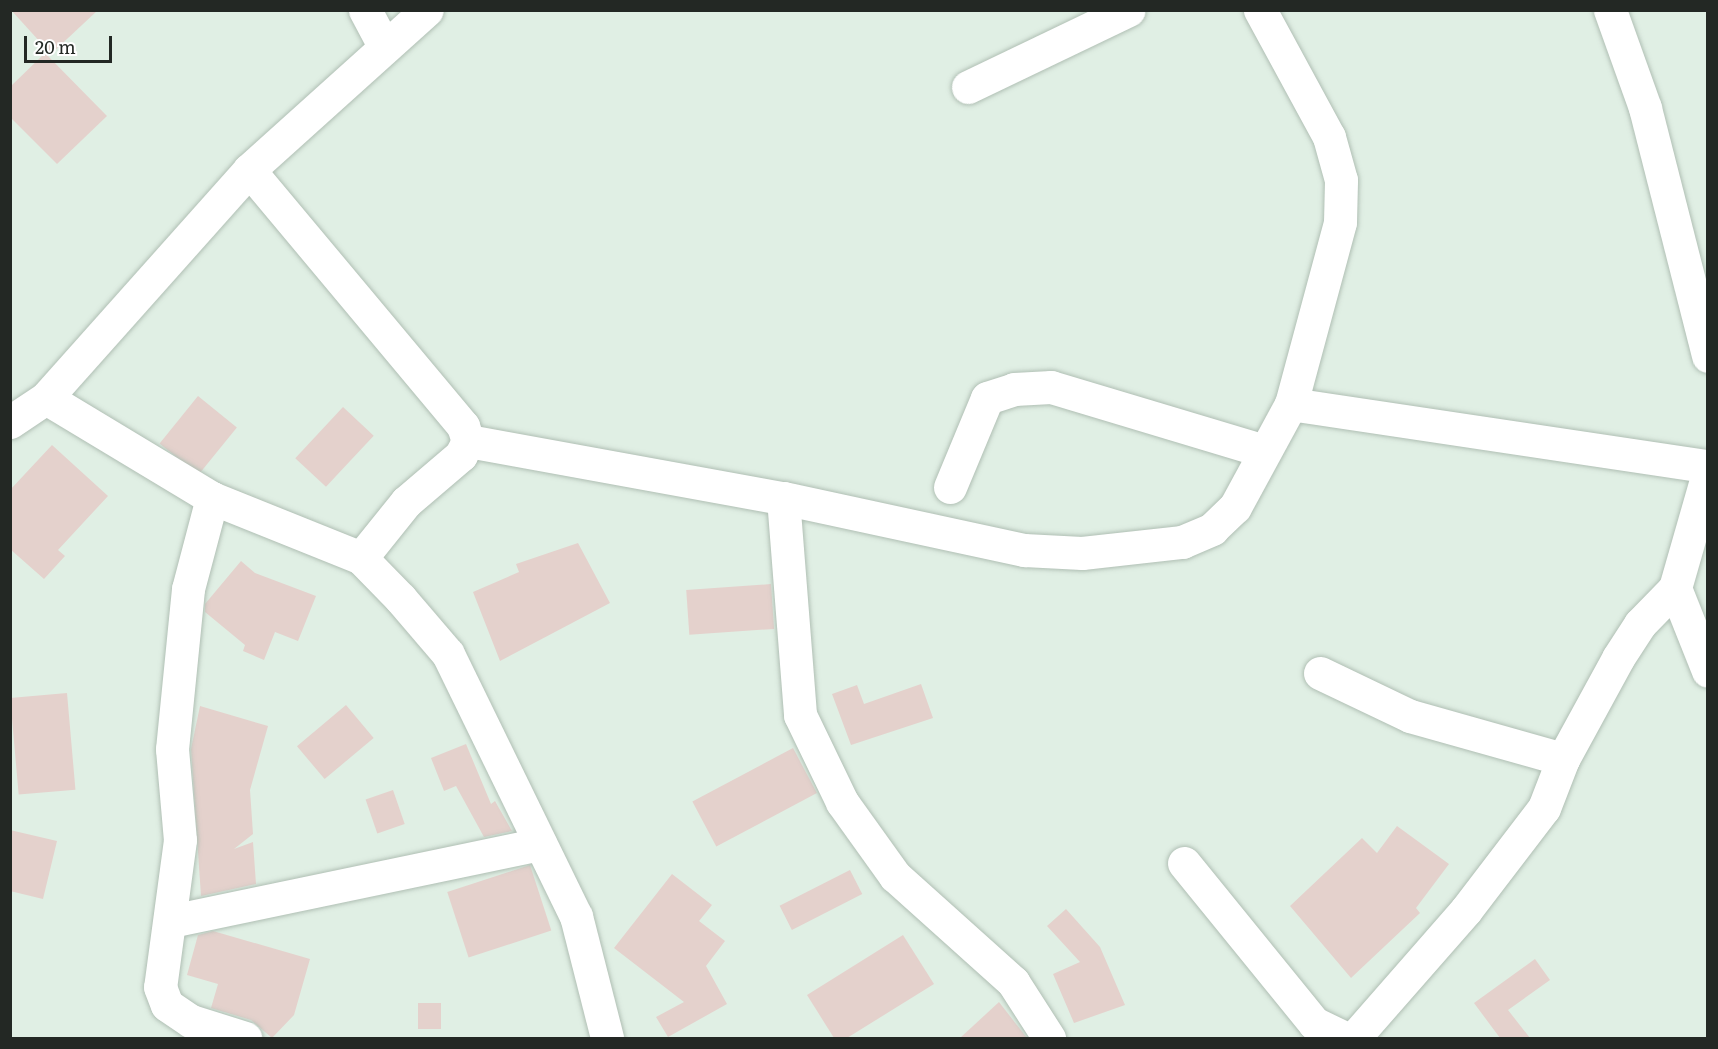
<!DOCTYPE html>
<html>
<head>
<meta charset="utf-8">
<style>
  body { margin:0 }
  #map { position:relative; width:1718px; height:1049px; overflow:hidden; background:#e0efe4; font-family:Literata,serif }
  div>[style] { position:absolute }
  .building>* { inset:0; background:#e4d1cc; transform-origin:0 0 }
  .roads { filter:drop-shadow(0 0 2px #b0bfb4) drop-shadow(0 0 2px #b0bfb4) }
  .minor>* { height:33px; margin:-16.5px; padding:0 16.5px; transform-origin:16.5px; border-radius:16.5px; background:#fff }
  span { translate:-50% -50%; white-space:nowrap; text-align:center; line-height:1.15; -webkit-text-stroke:4.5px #fff; paint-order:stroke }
  .frame { position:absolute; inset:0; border:12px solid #232824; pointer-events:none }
  .scale { position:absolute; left:24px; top:36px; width:88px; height:27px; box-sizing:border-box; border:3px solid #232824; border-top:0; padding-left:8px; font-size:18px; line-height:21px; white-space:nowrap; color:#232824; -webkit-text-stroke:4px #fff; paint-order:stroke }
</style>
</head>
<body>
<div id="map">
  <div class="building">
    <div style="clip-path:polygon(11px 10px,98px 10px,51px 54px)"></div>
    <div style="clip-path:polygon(45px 53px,107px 116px,57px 164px,10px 117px,10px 87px)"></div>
    <div style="left:198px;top:396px;width:50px;height:61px;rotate:39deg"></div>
    <div style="left:343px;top:407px;width:42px;height:70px;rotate:43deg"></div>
    <div style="clip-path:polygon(52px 445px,108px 496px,58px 550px,65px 556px,44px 579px,10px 549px,10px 490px)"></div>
    <div style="clip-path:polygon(578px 543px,610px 603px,500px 661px,473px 592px,519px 572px,516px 564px)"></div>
    <div style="clip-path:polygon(241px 561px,255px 573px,316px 596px,298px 641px,275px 632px,264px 660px,243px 651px,245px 645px,205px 612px,205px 604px)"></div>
    <div style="left:771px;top:584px;width:45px;height:85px;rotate:86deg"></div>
    <div style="clip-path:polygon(921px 684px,933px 718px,851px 745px,832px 694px,857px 685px,864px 704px)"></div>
    <div style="left:67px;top:693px;width:97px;height:57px;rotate:85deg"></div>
    <div style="left:346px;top:705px;width:43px;height:64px;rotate:50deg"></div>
    <div style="clip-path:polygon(200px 706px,268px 726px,250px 790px,253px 834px,234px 849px,253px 842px,256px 884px,201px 896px,191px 749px)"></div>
    <div style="clip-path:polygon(466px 744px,491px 804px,495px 801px,512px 831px,484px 837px,456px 786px,444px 791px,431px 758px)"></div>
    <div style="left:793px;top:748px;width:51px;height:114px;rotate:62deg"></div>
    <div style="left:393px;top:790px;width:36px;height:29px;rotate:71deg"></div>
    <div style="clip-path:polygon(1397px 826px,1449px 864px,1416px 908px,1420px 913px,1351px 978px,1290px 906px,1362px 838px,1377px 853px)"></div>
    <div style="clip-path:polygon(10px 830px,57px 841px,43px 899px,10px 891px)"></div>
    <div style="left:530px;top:865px;width:69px;height:87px;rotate:72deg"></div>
    <div style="left:850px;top:870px;width:27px;height:79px;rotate:63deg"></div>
    <div style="clip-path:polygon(672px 874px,712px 905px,699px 921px,725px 941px,706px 966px,727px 1004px,668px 1037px,656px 1017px,684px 1002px,614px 948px)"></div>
    <div style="clip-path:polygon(1066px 909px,1100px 947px,1125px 1005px,1074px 1023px,1053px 974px,1080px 962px,1047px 926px)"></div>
    <div style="clip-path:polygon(213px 931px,310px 959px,294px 1015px,272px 1038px,251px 1020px,211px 1008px,218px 984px,187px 975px,198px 935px)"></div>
    <div style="clip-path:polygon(903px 935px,934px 984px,847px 1038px,834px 1038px,807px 995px)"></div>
    <div style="clip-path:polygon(1535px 959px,1550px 980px,1508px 1010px,1530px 1038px,1500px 1038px,1474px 1003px)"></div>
    <div style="clip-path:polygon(999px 1002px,1027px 1038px,960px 1038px)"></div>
    <div style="left:418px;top:1003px;width:23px;height:26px"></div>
  </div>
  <div class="roads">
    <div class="minor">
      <div style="left:365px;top:10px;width:40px;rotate:62deg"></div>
      <div style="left:1610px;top:10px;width:104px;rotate:70.3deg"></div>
      <div style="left:1645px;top:108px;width:256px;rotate:75.7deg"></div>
      <div style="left:968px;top:87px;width:178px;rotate:-25.6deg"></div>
      <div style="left:249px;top:170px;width:334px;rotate:50.1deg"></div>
      <div style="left:463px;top:426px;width:16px;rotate:72deg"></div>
      <div style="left:468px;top:441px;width:16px;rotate:117deg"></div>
      <div style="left:461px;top:455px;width:72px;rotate:139.5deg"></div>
      <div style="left:406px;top:502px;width:72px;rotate:128.8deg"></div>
      <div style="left:46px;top:398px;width:305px;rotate:-48.3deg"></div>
      <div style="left:249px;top:170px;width:239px;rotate:-42deg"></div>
      <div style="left:1291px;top:404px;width:422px;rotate:8.5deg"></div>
      <div style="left:10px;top:422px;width:43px;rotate:-33.7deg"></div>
      <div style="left:46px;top:398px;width:194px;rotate:31.1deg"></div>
      <div style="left:212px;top:498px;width:161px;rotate:21.9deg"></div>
      <div style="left:361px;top:558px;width:57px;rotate:45.7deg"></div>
      <div style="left:401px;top:599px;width:72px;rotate:49.5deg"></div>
      <div style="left:448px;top:654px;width:292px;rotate:64deg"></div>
      <div style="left:576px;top:916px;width:126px;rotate:75.7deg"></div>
      <div style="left:468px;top:441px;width:320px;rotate:10.3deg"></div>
      <div style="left:783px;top:498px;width:247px;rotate:12.2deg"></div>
      <div style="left:1024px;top:550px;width:58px;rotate:3deg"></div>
      <div style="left:1082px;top:553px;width:101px;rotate:-6.3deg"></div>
      <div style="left:1182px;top:542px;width:33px;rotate:-23deg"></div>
      <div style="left:1212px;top:529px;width:32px;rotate:-44deg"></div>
      <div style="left:1235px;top:507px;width:117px;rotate:-61.5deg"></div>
      <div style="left:1291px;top:404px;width:188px;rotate:-74.9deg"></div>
      <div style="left:1340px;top:222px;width:42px;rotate:-88.6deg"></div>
      <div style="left:1341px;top:180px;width:45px;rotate:-105.6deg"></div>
      <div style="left:1329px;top:137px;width:145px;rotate:-118.5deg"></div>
      <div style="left:950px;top:487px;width:96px;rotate:-67.4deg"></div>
      <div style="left:987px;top:398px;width:28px;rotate:-18deg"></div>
      <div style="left:1014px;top:389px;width:37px;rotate:-3deg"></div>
      <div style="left:1051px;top:387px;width:223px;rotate:16.7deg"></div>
      <div style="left:212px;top:498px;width:94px;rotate:104.8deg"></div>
      <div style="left:188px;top:589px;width:161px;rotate:95.7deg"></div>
      <div style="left:172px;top:749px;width:91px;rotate:85deg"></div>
      <div style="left:180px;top:840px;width:148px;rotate:97.7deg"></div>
      <div style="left:160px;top:987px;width:19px;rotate:69deg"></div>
      <div style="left:167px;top:1005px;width:29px;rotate:34deg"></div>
      <div style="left:191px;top:1021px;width:57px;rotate:17.5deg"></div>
      <div style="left:783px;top:498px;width:218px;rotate:85.5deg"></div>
      <div style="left:800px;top:715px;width:97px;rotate:64.2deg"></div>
      <div style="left:842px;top:802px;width:91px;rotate:54.4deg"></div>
      <div style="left:895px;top:876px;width:159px;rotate:41.9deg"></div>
      <div style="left:1013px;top:982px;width:67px;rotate:57.3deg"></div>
      <div style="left:1675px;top:588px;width:89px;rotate:68.3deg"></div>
      <div style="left:1320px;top:673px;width:100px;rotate:25.5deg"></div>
      <div style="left:1410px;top:716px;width:159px;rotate:15.7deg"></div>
      <div style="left:1184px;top:863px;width:206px;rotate:50.9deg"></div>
      <div style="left:1314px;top:1023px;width:34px;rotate:26deg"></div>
      <div style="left:171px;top:921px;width:377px;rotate:-11.8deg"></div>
      <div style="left:1354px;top:1038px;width:170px;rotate:-48.8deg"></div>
      <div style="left:1466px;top:910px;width:128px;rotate:-52.6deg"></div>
      <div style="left:1544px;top:808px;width:53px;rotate:-68.8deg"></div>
      <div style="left:1563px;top:759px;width:115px;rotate:-61.4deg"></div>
      <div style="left:1618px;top:658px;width:40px;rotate:-57.1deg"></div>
      <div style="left:1640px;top:624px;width:50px;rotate:-45.8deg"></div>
      <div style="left:1675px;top:588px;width:120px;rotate:-74deg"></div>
    </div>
  </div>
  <div class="frame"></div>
  <div class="scale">20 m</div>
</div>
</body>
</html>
